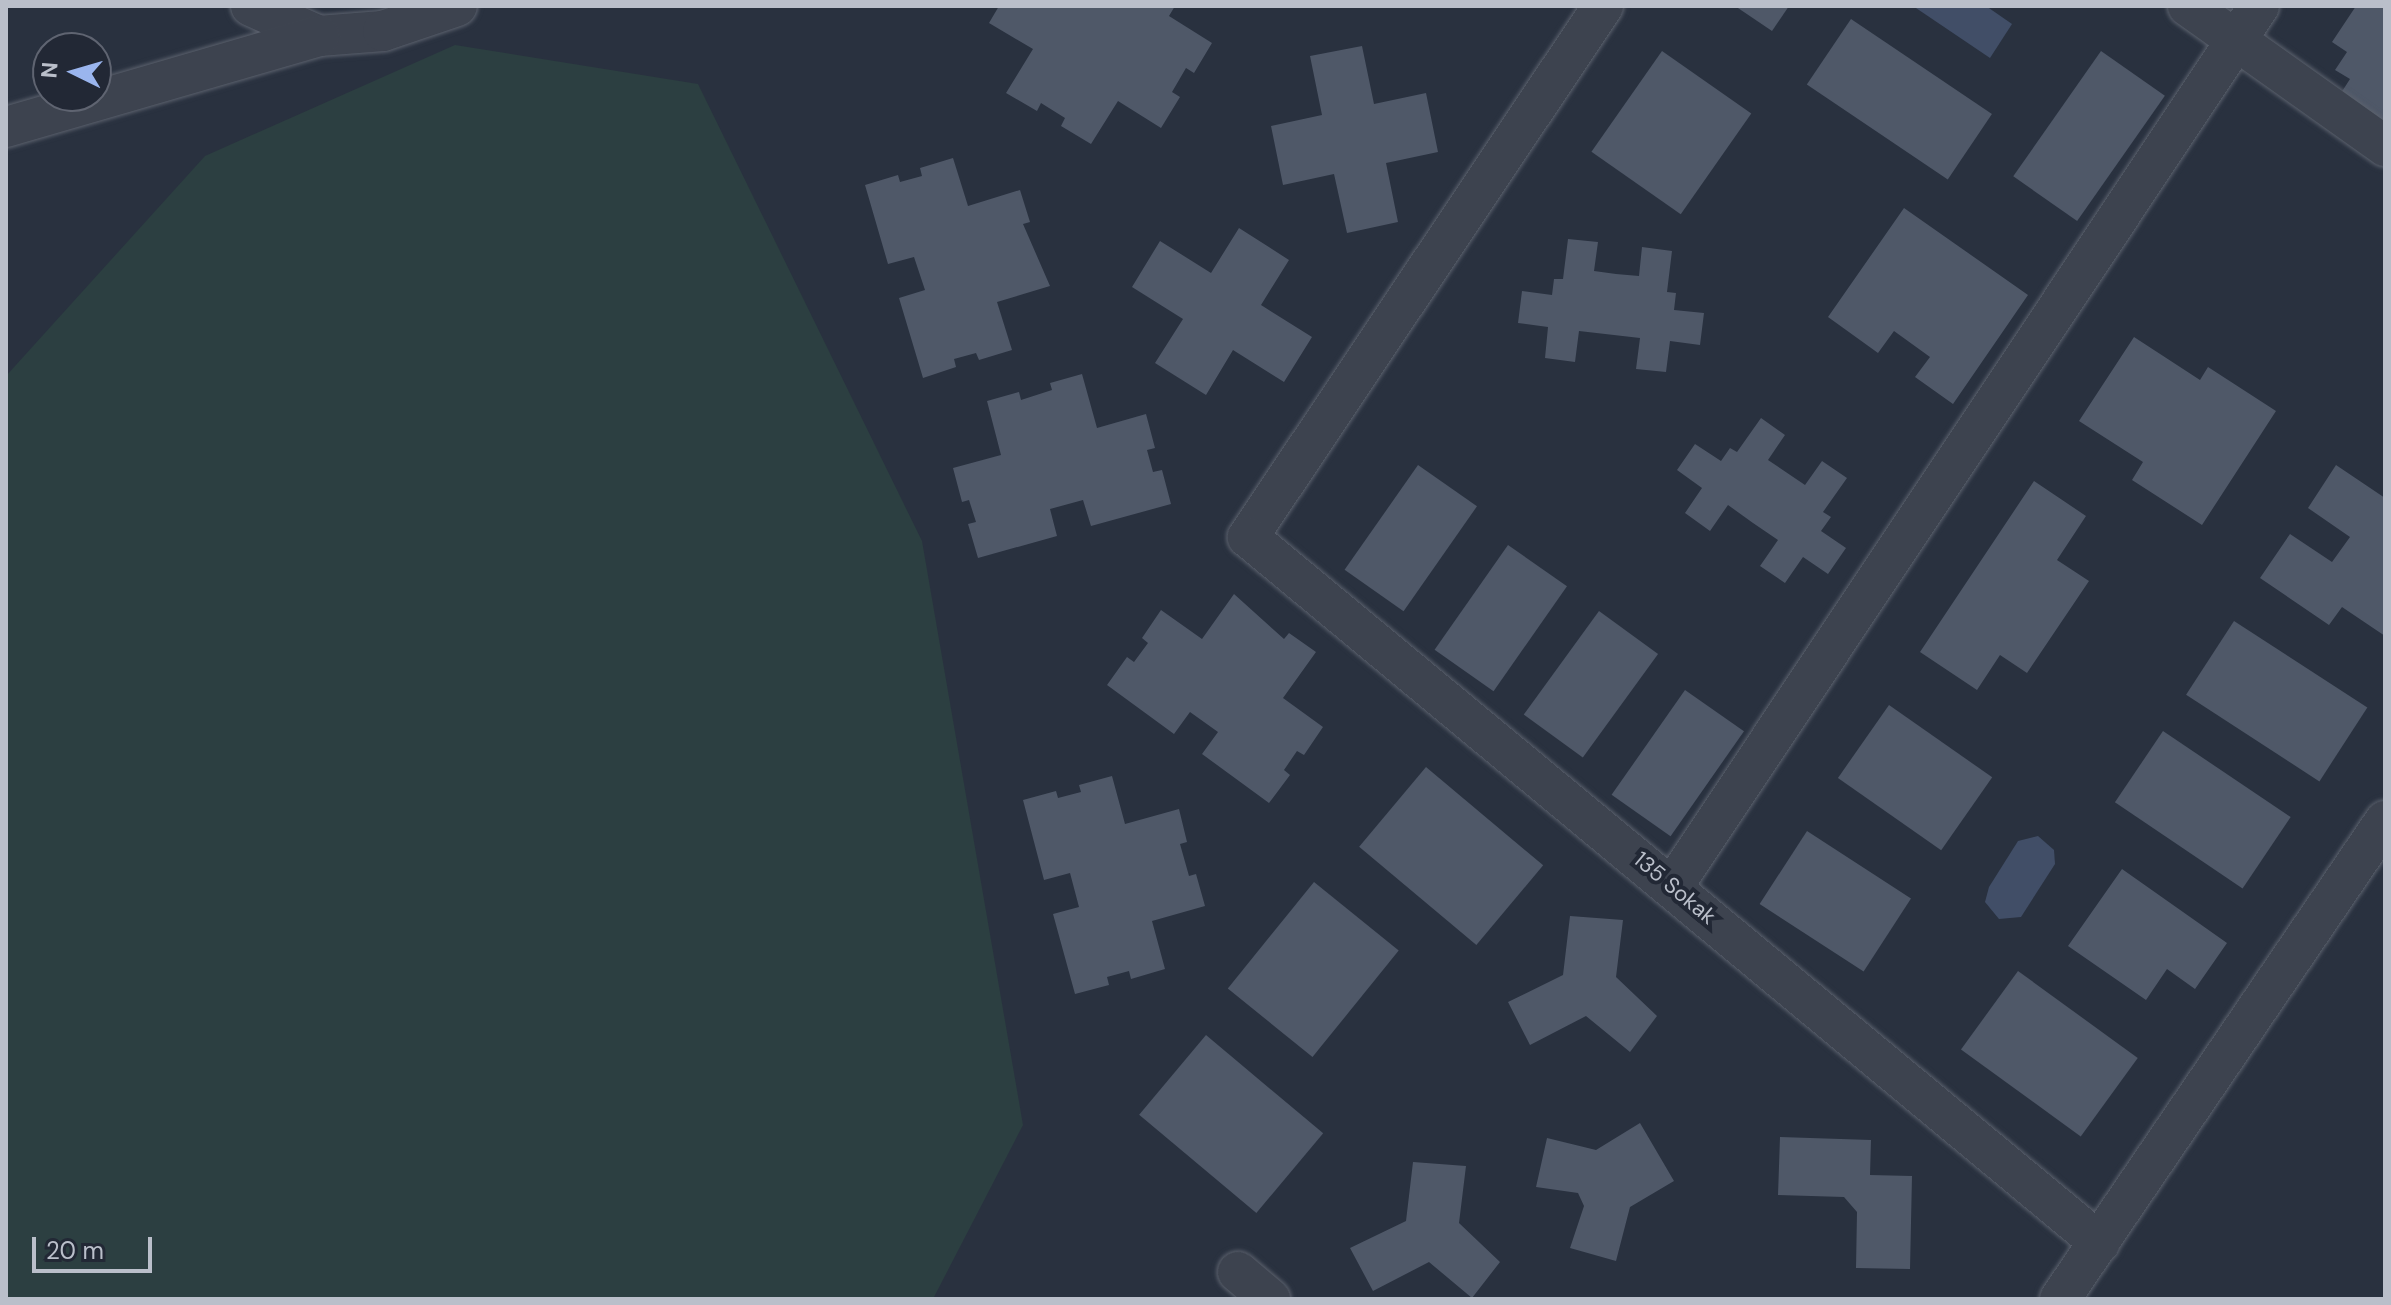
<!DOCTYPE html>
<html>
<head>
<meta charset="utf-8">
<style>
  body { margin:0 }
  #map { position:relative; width:2391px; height:1305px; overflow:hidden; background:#29313f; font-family:"DM Sans",sans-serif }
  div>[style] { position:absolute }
  .green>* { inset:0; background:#2c3f41 }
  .water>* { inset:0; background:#414e67 }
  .building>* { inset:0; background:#4f5868; transform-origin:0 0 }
  .roads { filter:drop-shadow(0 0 2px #5b616d) drop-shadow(0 0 2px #5b616d) }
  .street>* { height:40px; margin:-20px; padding:0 20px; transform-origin:20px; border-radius:20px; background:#3d434f }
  span { translate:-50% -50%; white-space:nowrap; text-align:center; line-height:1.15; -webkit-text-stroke:8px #222835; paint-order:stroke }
  .street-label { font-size:22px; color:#babfca }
  .frame { position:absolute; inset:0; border:8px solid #babfca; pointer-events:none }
  .north { position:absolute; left:32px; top:32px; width:80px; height:80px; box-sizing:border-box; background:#222835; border:2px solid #5f6471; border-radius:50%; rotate:275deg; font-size:22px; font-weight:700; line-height:32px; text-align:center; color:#babfca }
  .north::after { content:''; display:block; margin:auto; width:28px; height:36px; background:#9ab5ee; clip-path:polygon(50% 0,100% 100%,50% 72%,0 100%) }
  .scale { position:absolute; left:32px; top:1237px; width:120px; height:36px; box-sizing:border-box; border:4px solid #babfca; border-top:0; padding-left:10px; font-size:24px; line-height:28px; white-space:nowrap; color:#babfca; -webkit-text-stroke:6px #222835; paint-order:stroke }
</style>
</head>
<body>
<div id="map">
  <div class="green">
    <div style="clip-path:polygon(455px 45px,698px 84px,922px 541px,1023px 1125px,933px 1299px,6px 1299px,6px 376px,205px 156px)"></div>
  </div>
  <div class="water">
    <div style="clip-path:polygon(1913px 6px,1986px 6px,2012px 24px,1990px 58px)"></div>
    <div style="clip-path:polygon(2038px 836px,2054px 850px,2055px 864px,2021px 917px,1999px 919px,1985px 902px,1989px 887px,2018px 841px)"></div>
  </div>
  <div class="building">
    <div style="clip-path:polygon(999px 6px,1175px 6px,1169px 16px,1212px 43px,1194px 73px,1186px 68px,1172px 92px,1180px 97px,1161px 128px,1118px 101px,1091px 144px,1061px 126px,1065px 118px,1041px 103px,1037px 111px,1006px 93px,1033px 49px,989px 23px)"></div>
    <div style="clip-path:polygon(1735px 6px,1789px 6px,1772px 31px)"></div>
    <div style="clip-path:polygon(2356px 6px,2385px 6px,2385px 126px,2341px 93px,2350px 79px,2335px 70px,2347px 52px,2332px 42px)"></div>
    <div style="left:1851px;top:19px;width:170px;height:79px;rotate:34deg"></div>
    <div style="clip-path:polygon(1362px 46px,1374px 104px,1426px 93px,1438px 152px,1386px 163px,1398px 222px,1347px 233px,1334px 174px,1283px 185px,1271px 126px,1322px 115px,1310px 56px)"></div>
    <div style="left:1662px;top:51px;width:109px;height:123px;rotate:35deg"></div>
    <div style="left:2101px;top:51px;width:78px;height:153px;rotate:35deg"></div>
    <div style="clip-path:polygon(953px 158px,968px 206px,1020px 190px,1030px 222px,1023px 224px,1050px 286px,997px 302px,1012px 350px,979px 360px,976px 353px,954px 359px,956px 367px,923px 378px,899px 298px,925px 290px,914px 257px,888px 264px,865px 185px,898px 175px,900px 182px,922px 176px,920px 168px)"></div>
    <div style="clip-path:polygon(1904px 208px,2028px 295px,1953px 404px,1915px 377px,1930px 357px,1894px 331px,1878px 353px,1828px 317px)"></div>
    <div style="clip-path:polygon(1239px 228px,1289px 260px,1261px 305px,1312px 337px,1284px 382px,1233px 350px,1206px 395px,1155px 363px,1183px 319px,1132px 287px,1160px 241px,1211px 273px)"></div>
    <div style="clip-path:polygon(1568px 239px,1598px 242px,1594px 271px,1616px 274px,1639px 276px,1642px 247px,1672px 251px,1667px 292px,1676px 293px,1674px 310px,1704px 313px,1700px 345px,1670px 341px,1666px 372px,1636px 369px,1640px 338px,1579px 331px,1575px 362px,1545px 358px,1548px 327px,1518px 323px,1522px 291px,1552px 295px,1554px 279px,1563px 279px)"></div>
    <div style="clip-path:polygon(2134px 337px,2200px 380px,2208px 367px,2276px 411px,2202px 525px,2132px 480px,2143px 462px,2079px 421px)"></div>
    <div style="clip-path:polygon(1082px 374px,1097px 428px,1146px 414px,1155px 448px,1147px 450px,1153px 472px,1162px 470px,1171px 504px,1091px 526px,1083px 500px,1050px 509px,1057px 536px,978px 558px,968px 524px,976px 522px,969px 500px,962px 502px,953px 468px,1001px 455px,987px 401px,1019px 392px,1021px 400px,1052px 390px,1050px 383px)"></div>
    <div style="clip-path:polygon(1761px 418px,1785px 435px,1768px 460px,1805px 485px,1822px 461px,1847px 478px,1823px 512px,1831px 517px,1821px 531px,1846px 548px,1828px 574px,1803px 557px,1785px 583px,1760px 566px,1778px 540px,1753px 523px,1728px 505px,1710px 531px,1685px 513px,1702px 488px,1677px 470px,1695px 444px,1721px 461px,1730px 448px,1737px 452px)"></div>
    <div style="left:1418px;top:465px;width:72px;height:128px;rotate:35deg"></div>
    <div style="clip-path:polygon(2336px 465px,2385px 498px,2385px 636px,2342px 607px,2329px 625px,2260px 578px,2290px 534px,2332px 562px,2350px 537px,2308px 508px)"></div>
    <div style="clip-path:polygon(2034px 481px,2086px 516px,2057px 560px,2089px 581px,2027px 673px,2000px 655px,1977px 690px,1920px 652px)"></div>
    <div style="left:1508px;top:545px;width:72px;height:128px;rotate:35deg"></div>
    <div style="clip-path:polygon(1234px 594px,1284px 639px,1289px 633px,1316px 652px,1283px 698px,1323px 727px,1304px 755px,1297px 751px,1284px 770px,1290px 775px,1269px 803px,1202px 754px,1218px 732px,1190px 712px,1174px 734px,1107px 685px,1127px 657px,1134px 662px,1148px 643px,1142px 638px,1161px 610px,1202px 639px)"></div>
    <div style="left:1599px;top:611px;width:73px;height:128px;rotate:36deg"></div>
    <div style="left:2234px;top:621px;width:159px;height:88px;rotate:33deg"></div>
    <div style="left:1685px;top:690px;width:72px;height:128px;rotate:35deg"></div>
    <div style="left:1889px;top:705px;width:126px;height:89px;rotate:35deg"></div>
    <div style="left:2163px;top:731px;width:154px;height:86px;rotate:34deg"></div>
    <div style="left:1426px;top:767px;width:153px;height:104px;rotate:40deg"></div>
    <div style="clip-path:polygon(1112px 776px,1125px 824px,1179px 809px,1187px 842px,1180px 844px,1189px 876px,1196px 874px,1205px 906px,1152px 921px,1165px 969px,1131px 979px,1129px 971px,1107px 977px,1109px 985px,1075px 994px,1053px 914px,1079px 907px,1070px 873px,1044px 880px,1023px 800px,1056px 791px,1058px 798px,1081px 792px,1079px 785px)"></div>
    <div style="left:1807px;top:831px;width:124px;height:87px;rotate:33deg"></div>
    <div style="clip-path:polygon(2122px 869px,2227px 943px,2195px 989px,2167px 969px,2146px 1000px,2068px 946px)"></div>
    <div style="left:1314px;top:882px;width:109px;height:137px;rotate:39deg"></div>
    <div style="clip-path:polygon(1570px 916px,1623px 920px,1616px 977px,1657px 1016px,1630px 1052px,1586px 1016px,1530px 1045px,1508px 1002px,1563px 975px)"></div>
    <div style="left:2018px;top:971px;width:148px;height:97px;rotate:36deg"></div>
    <div style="left:1206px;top:1035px;width:153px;height:104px;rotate:40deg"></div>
    <div style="clip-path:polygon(1640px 1123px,1674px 1181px,1630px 1207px,1616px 1261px,1570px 1248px,1584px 1206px,1578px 1193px,1536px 1187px,1547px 1138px,1596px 1150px)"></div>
    <div style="clip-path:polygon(1780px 1137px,1871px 1140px,1870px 1175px,1912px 1176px,1910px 1269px,1856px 1268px,1857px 1212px,1844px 1197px,1778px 1195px)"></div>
    <div style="clip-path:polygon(1413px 1162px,1466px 1166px,1459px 1223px,1500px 1262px,1472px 1298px,1429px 1262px,1373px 1291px,1350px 1248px,1406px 1221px)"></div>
  </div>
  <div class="roads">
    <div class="street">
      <div style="left:251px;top:6px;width:74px;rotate:23.8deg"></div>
      <div style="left:319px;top:36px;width:64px;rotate:-4.5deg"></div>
      <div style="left:383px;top:31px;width:78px;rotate:-18.7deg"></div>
      <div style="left:1603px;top:6px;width:639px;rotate:123.76deg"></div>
      <div style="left:1248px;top:537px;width:1106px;rotate:39.65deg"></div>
      <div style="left:2188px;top:6px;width:242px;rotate:35.4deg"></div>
      <div style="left:6px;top:127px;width:326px;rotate:-16.2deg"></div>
      <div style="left:1673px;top:886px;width:1057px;rotate:-56.34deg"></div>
      <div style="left:1238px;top:1272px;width:42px;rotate:40.2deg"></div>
      <div style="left:2060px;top:1299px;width:578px;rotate:-55.79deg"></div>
    </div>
  </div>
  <div class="street-label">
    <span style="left:1675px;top:888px;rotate:40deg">135 Sokak</span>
  </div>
  <div class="frame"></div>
  <div class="north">N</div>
  <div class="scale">20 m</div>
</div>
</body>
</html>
